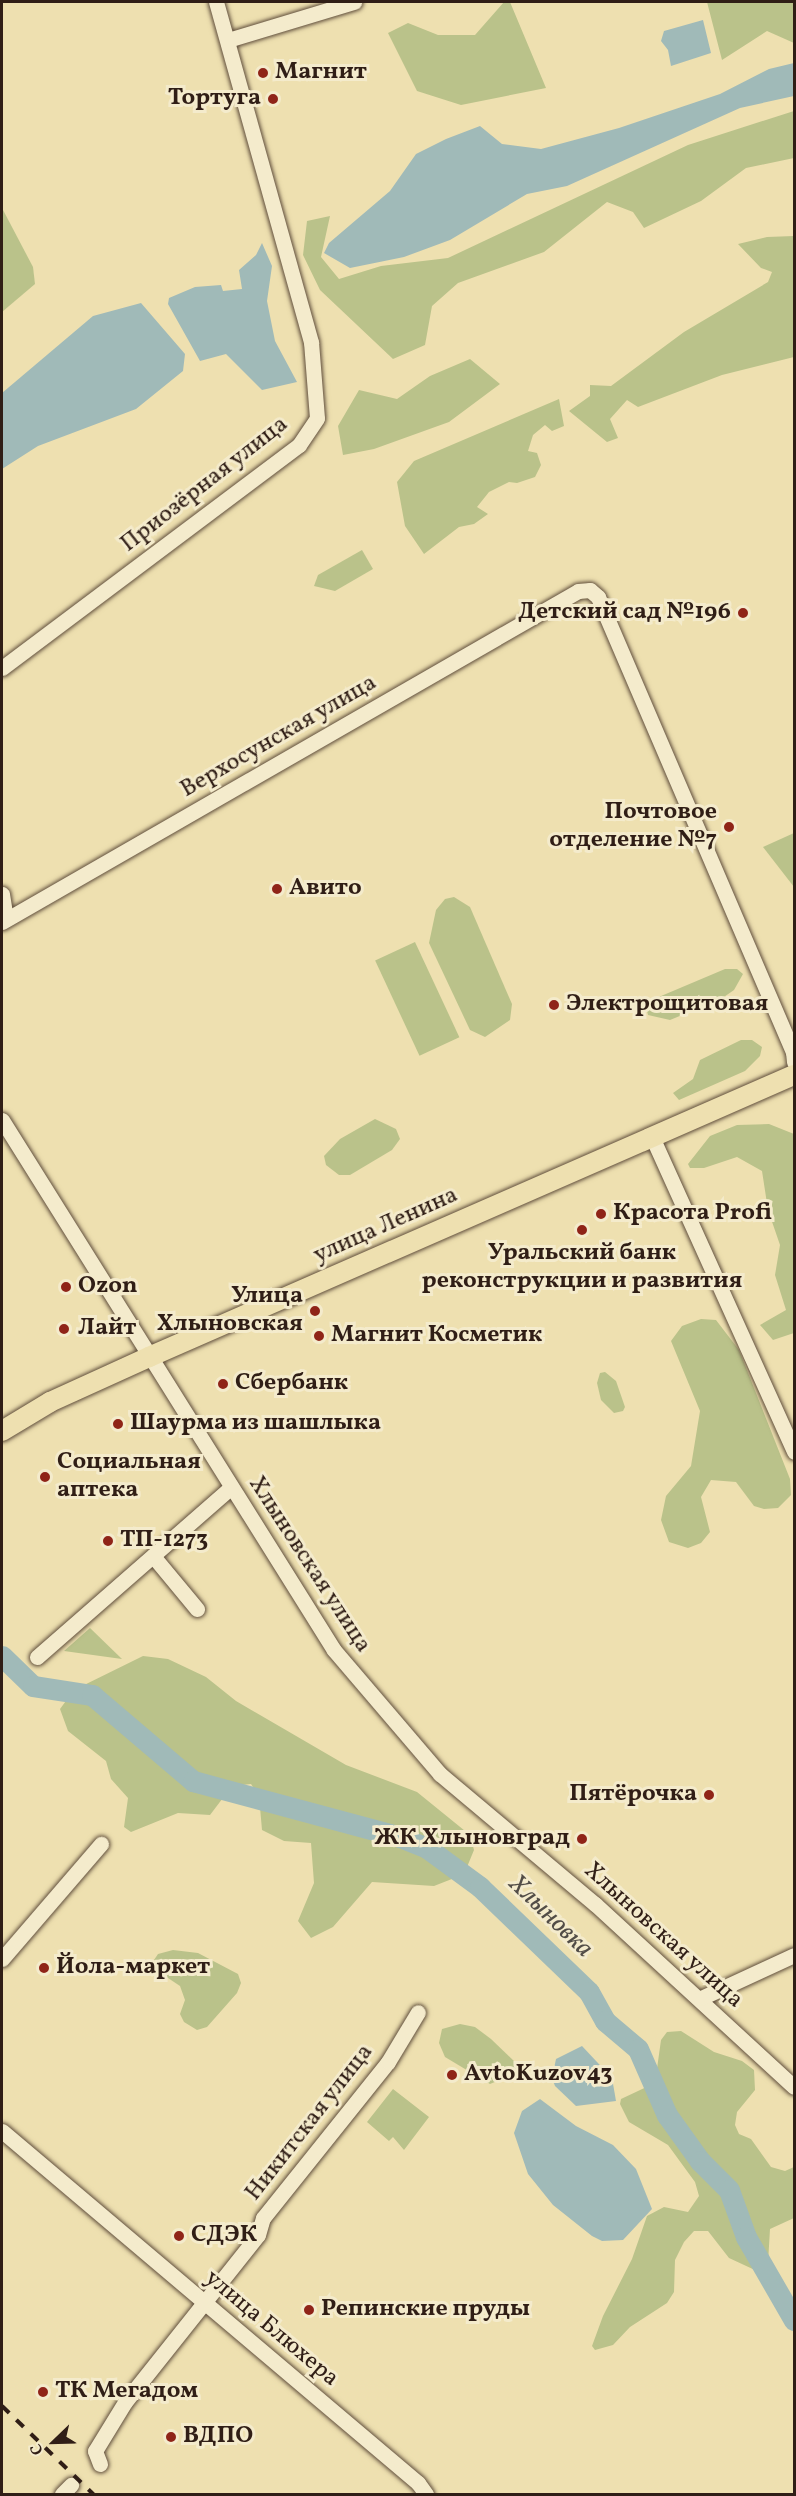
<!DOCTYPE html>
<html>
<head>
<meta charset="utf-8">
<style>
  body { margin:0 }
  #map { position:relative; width:796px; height:2496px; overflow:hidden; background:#eee0b0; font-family:Vollkorn,serif }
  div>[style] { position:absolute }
  .green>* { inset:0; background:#bac28a; transform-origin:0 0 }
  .water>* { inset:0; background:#a0bab8 }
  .river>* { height:21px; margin:-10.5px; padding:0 10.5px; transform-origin:10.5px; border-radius:10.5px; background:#a0bab8 }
  .roads { filter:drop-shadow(0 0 2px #604e3c) drop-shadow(0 0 2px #604e3c) }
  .minor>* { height:15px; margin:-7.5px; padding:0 7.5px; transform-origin:7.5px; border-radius:7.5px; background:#f4ebcc }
  .major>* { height:20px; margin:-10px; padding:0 10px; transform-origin:10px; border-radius:10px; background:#eee0b0 }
  .rail>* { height:4px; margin-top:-2px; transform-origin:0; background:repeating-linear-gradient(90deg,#301e16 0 10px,transparent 0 20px) }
  .dots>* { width:16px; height:16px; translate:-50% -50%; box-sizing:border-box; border:3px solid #f4ebcc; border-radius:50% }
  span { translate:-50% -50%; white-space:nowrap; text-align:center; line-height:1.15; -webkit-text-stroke:6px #f4ebcc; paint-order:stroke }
  .poi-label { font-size:24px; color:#301e16; font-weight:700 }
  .left { translate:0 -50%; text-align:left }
  .right { translate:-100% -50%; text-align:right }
  .street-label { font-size:24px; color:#301e16 }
  .water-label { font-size:26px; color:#524d47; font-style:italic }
  .frame { position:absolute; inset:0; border:3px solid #301e16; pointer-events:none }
  .north { position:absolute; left:24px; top:2412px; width:60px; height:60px; -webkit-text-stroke:4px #f4ebcc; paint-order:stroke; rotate:247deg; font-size:16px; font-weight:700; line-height:24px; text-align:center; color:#301e16 }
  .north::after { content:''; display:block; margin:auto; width:21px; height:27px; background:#301e16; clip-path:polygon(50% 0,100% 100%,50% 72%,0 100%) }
</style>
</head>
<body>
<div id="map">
  <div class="green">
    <div style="clip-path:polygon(504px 2px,510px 2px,546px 88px,461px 105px,417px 91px,388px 33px,408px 23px,438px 35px,475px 35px)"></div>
    <div style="clip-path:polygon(707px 2px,794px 2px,794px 43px,767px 31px,722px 60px)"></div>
    <div style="clip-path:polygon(794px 111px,794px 158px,746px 168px,701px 201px,644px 228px,633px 212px,607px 202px,544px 252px,458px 283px,432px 306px,425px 345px,393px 359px,320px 290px,303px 255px,307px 221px,330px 216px,321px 257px,339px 279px,381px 266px,448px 258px,688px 145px)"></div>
    <div style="clip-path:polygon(2px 208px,33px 267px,35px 284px,2px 312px)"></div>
    <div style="clip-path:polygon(794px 236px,794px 357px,722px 375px,638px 407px,627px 400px,610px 419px,618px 438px,607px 442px,569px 411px,590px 396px,590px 385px,611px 386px,684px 332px,768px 282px,772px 272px,761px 268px,738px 244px,767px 237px)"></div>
    <div style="clip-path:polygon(470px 359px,500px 384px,449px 422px,374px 449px,343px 455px,338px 426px,359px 390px,397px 399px,430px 376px)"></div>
    <div style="clip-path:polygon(559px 399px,564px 426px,552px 431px,545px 425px,533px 435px,528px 451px,537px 453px,541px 465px,535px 477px,517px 483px,509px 482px,489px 492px,477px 507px,488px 514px,474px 524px,459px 527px,424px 554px,405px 526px,397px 482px,414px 461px)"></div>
    <div style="clip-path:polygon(362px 550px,373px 569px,335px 591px,314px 586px,318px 575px)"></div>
    <div style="clip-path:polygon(794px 833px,794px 887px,763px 847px)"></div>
    <div style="clip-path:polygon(454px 897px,470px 907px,512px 1004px,510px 1020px,485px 1037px,470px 1030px,429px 943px,436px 910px,445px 899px)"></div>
    <div style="left:415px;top:942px;width:105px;height:44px;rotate:65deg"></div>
    <div style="clip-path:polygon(725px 969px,737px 969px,743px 974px,734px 990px,721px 999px,670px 1020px,648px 1015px,647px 1011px,654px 999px)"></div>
    <div style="clip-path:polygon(741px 1040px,752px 1040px,762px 1047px,760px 1056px,745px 1071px,679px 1100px,673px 1093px,693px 1079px,700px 1060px)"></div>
    <div style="clip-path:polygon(375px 1119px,396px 1129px,400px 1139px,392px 1150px,350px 1175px,339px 1175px,326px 1165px,324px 1156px,340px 1139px)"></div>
    <div style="clip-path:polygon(769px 1124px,794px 1134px,794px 1333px,773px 1340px,760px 1325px,786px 1310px,775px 1275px,780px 1245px,768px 1210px,762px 1171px,737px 1157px,704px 1168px,690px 1168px,688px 1164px,710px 1136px,737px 1125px)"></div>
    <div style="clip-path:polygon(701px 1319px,716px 1320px,739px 1350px,790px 1479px,791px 1495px,778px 1508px,764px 1509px,754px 1506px,736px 1482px,711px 1480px,701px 1497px,710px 1532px,701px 1543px,688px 1548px,669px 1542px,661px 1520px,666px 1496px,691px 1466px,700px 1411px,671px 1341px,682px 1326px)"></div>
    <div style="clip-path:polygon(605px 1372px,616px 1381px,625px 1407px,623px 1411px,614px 1413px,601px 1400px,597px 1383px,600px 1373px)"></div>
    <div style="clip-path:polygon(90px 1628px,122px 1659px,64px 1651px)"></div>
    <div style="clip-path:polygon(143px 1656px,168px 1659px,206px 1677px,236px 1701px,346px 1765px,417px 1792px,470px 1835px,474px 1850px,467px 1867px,457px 1877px,434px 1886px,372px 1882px,333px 1927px,311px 1938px,298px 1921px,314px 1883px,311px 1843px,284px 1841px,262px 1830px,259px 1796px,251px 1784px,232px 1786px,210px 1815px,178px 1813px,131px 1832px,124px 1827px,128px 1798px,111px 1779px,106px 1761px,68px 1731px,60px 1709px,74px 1690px)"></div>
    <div style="clip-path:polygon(173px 1950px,198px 1953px,238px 1974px,241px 1983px,237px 1993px,207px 2027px,197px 2030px,184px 2022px,180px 2014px,185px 2000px,180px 1986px,150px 1966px,158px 1954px)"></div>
    <div style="clip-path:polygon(460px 2024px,475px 2027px,491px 2039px,517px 2064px,516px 2073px,490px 2084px,445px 2057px,439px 2043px,442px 2029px)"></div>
    <div style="clip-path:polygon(681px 2031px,714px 2052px,742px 2061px,754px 2070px,755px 2090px,737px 2112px,735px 2125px,739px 2134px,751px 2139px,771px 2167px,785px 2171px,794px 2167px,794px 2218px,770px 2229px,768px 2263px,757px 2271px,729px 2258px,708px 2231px,694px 2231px,684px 2242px,675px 2260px,674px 2292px,667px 2303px,630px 2327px,613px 2345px,595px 2350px,592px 2346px,603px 2316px,632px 2259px,647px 2216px,664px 2207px,688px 2212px,699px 2196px,695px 2182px,668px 2145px,629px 2122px,620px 2104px,621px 2099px,655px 2083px,661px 2040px,667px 2032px)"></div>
    <div style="clip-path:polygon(393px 2089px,429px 2117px,404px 2150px,393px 2137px,389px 2141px,367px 2122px)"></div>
  </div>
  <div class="water">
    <div style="clip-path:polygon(703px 20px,711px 53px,671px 66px,668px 50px,661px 41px,664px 31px)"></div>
    <div style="clip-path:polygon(794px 63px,794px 96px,740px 108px,567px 186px,527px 194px,450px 240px,404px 257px,350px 268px,324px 253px,329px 243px,390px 191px,416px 154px,446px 139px,480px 126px,502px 144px,541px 149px,619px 128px,720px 94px,769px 69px)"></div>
    <div style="clip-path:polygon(262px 243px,272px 266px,267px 301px,275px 341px,297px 382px,262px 390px,226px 354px,200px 361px,168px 304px,169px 298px,195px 287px,221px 285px,223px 291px,242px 289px,239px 270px,256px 255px)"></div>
    <div style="clip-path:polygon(141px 303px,185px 354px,183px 371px,136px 409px,38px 446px,2px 469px,2px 393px,93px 316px)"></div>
    <div style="clip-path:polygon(582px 2046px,612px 2078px,616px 2101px,576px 2106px,555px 2086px,552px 2078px,556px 2059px)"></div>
    <div style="clip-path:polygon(540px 2099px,576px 2126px,613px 2145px,636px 2169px,652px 2209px,623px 2240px,602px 2241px,592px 2236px,553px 2205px,528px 2174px,514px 2133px,522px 2111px)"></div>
  </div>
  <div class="river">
    <div style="left:2px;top:1656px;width:43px;rotate:44.1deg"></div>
    <div style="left:33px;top:1686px;width:60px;rotate:8.7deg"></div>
    <div style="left:92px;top:1695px;width:133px;rotate:40.4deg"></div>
    <div style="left:193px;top:1781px;width:214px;rotate:15.1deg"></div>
    <div style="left:400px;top:1837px;width:29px;rotate:22deg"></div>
    <div style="left:427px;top:1848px;width:66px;rotate:36.3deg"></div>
    <div style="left:480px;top:1887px;width:151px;rotate:43.9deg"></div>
    <div style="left:589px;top:1992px;width:33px;rotate:61deg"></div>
    <div style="left:605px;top:2021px;width:43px;rotate:40.3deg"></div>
    <div style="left:638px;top:2049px;width:72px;rotate:66.3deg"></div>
    <div style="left:667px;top:2115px;width:57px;rotate:54.3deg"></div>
    <div style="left:700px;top:2161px;width:41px;rotate:45deg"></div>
    <div style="left:729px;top:2190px;width:50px;rotate:70.1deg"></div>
    <div style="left:746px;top:2237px;width:96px;rotate:60deg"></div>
  </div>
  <div class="roads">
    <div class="minor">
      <div style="left:228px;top:40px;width:132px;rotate:-16.8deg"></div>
      <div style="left:2px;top:668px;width:371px;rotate:-36.9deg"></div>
      <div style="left:299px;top:445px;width:32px;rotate:-56deg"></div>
      <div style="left:317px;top:418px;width:76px;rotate:-94.5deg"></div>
      <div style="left:311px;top:342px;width:353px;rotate:-105.6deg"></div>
      <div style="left:2px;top:894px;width:25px;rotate:81deg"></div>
      <div style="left:2px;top:922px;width:664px;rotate:-29.88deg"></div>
      <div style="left:578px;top:591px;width:12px;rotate:-5deg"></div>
      <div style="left:590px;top:590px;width:11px;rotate:41deg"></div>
      <div style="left:598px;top:597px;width:495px;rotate:66.8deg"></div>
      <div style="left:793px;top:1052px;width:10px;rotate:84deg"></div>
      <div style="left:2px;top:1120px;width:625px;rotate:57.94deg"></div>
      <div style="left:334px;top:1650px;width:163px;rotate:49.5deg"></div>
      <div style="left:440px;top:1774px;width:202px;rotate:40deg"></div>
      <div style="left:595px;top:1904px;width:270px;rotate:42.6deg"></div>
      <div style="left:653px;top:1139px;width:343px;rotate:65.7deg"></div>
      <div style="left:153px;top:1556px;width:69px;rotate:50.3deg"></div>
      <div style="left:37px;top:1657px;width:258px;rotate:-41.2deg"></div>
      <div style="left:2px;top:1959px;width:152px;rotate:-49.3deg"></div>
      <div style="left:701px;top:1998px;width:102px;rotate:-24.8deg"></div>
      <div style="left:2px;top:2131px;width:545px;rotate:40.24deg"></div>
      <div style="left:418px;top:2483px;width:14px;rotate:54deg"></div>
      <div style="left:100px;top:2464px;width:14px;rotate:-111deg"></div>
      <div style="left:95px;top:2451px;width:57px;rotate:-58.5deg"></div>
      <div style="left:125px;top:2402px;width:213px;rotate:-51.5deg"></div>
      <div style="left:258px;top:2235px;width:18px;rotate:-74deg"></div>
      <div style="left:263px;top:2218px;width:200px;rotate:-51.3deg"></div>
      <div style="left:388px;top:2062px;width:58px;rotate:-59deg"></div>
      <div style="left:62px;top:2494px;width:13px;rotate:-45deg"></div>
    </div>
    <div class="major">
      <div style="left:2px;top:1431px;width:56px;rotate:-31.1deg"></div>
      <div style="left:50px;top:1402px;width:109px;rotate:-24.4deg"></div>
      <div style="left:149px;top:1357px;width:704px;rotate:-23.62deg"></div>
    </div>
  </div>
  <div class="rail">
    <div style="left:2px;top:2406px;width:127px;rotate:44deg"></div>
  </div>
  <div class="dots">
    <div style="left:263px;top:73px;background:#8f2418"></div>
    <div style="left:273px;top:99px;background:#8f2418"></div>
    <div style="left:743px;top:613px;background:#8f2418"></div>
    <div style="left:729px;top:827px;background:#8f2418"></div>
    <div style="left:277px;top:889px;background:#8f2418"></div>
    <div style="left:554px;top:1005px;background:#8f2418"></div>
    <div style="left:601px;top:1214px;background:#8f2418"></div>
    <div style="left:582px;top:1230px;background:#8f2418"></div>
    <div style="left:66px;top:1287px;background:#8f2418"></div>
    <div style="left:315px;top:1311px;background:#8f2418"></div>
    <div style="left:64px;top:1329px;background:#8f2418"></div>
    <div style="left:319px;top:1336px;background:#8f2418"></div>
    <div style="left:223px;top:1384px;background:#8f2418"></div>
    <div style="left:118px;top:1424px;background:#8f2418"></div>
    <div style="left:45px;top:1477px;background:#8f2418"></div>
    <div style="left:108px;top:1541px;background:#8f2418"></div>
    <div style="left:709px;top:1795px;background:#8f2418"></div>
    <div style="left:582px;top:1839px;background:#8f2418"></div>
    <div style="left:44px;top:1968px;background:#8f2418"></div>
    <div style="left:452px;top:2075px;background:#8f2418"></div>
    <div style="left:179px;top:2236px;background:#8f2418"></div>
    <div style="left:309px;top:2310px;background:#8f2418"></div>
    <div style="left:43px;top:2392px;background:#8f2418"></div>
    <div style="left:171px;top:2437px;background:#8f2418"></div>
  </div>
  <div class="poi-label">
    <span class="left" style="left:275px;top:73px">Магнит</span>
    <span class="right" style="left:261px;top:99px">Тортуга</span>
    <span class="right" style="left:731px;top:613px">Детский сад №196</span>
    <span class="right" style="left:717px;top:827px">Почтовое<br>отделение №7</span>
    <span class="left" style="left:289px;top:889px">Авито</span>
    <span class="left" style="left:566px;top:1005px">Электрощитовая</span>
    <span class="left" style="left:613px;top:1214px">Красота Profi</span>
    <span style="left:582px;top:1268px">Уральский банк<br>реконструкции и развития</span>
    <span class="left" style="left:78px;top:1287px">Ozon</span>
    <span class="right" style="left:303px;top:1311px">Улица<br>Хлыновская</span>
    <span class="left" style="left:78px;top:1329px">Лайт</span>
    <span class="left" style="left:331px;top:1336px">Магнит Косметик</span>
    <span class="left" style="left:235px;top:1384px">Сбербанк</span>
    <span class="left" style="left:130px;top:1424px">Шаурма из шашлыка</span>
    <span class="left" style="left:57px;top:1477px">Социальная<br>аптека</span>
    <span class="left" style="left:120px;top:1541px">ТП-1273</span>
    <span class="right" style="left:697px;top:1795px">Пятёрочка</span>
    <span class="right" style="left:570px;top:1839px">ЖК Хлыновград</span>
    <span class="left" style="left:56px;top:1968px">Йола-маркет</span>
    <span class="left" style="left:464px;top:2075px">AvtoKuzov43</span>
    <span class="left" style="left:191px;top:2236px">СДЭК</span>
    <span class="left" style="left:321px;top:2310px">Репинские пруды</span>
    <span class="left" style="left:55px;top:2392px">ТК Мегадом</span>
    <span class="left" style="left:183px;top:2437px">ВДПО</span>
  </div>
  <div class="street-label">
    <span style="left:205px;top:485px;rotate:-38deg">Приозёрная улица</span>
    <span style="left:279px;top:737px;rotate:-30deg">Верхосунская улица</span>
    <span style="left:386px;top:1226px;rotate:-24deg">улица Ленина</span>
    <span style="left:309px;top:1565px;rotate:57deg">Хлыновская улица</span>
    <span style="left:663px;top:1936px;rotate:42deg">Хлыновская улица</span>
    <span style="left:310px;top:2123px;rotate:-52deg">Никитская улица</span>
    <span style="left:271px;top:2329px;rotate:40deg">улица Блюхера</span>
  </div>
  <div class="water-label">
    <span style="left:550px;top:1917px;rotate:44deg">Хлыновка</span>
  </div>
  <div class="frame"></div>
  <div class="north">С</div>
</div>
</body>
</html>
